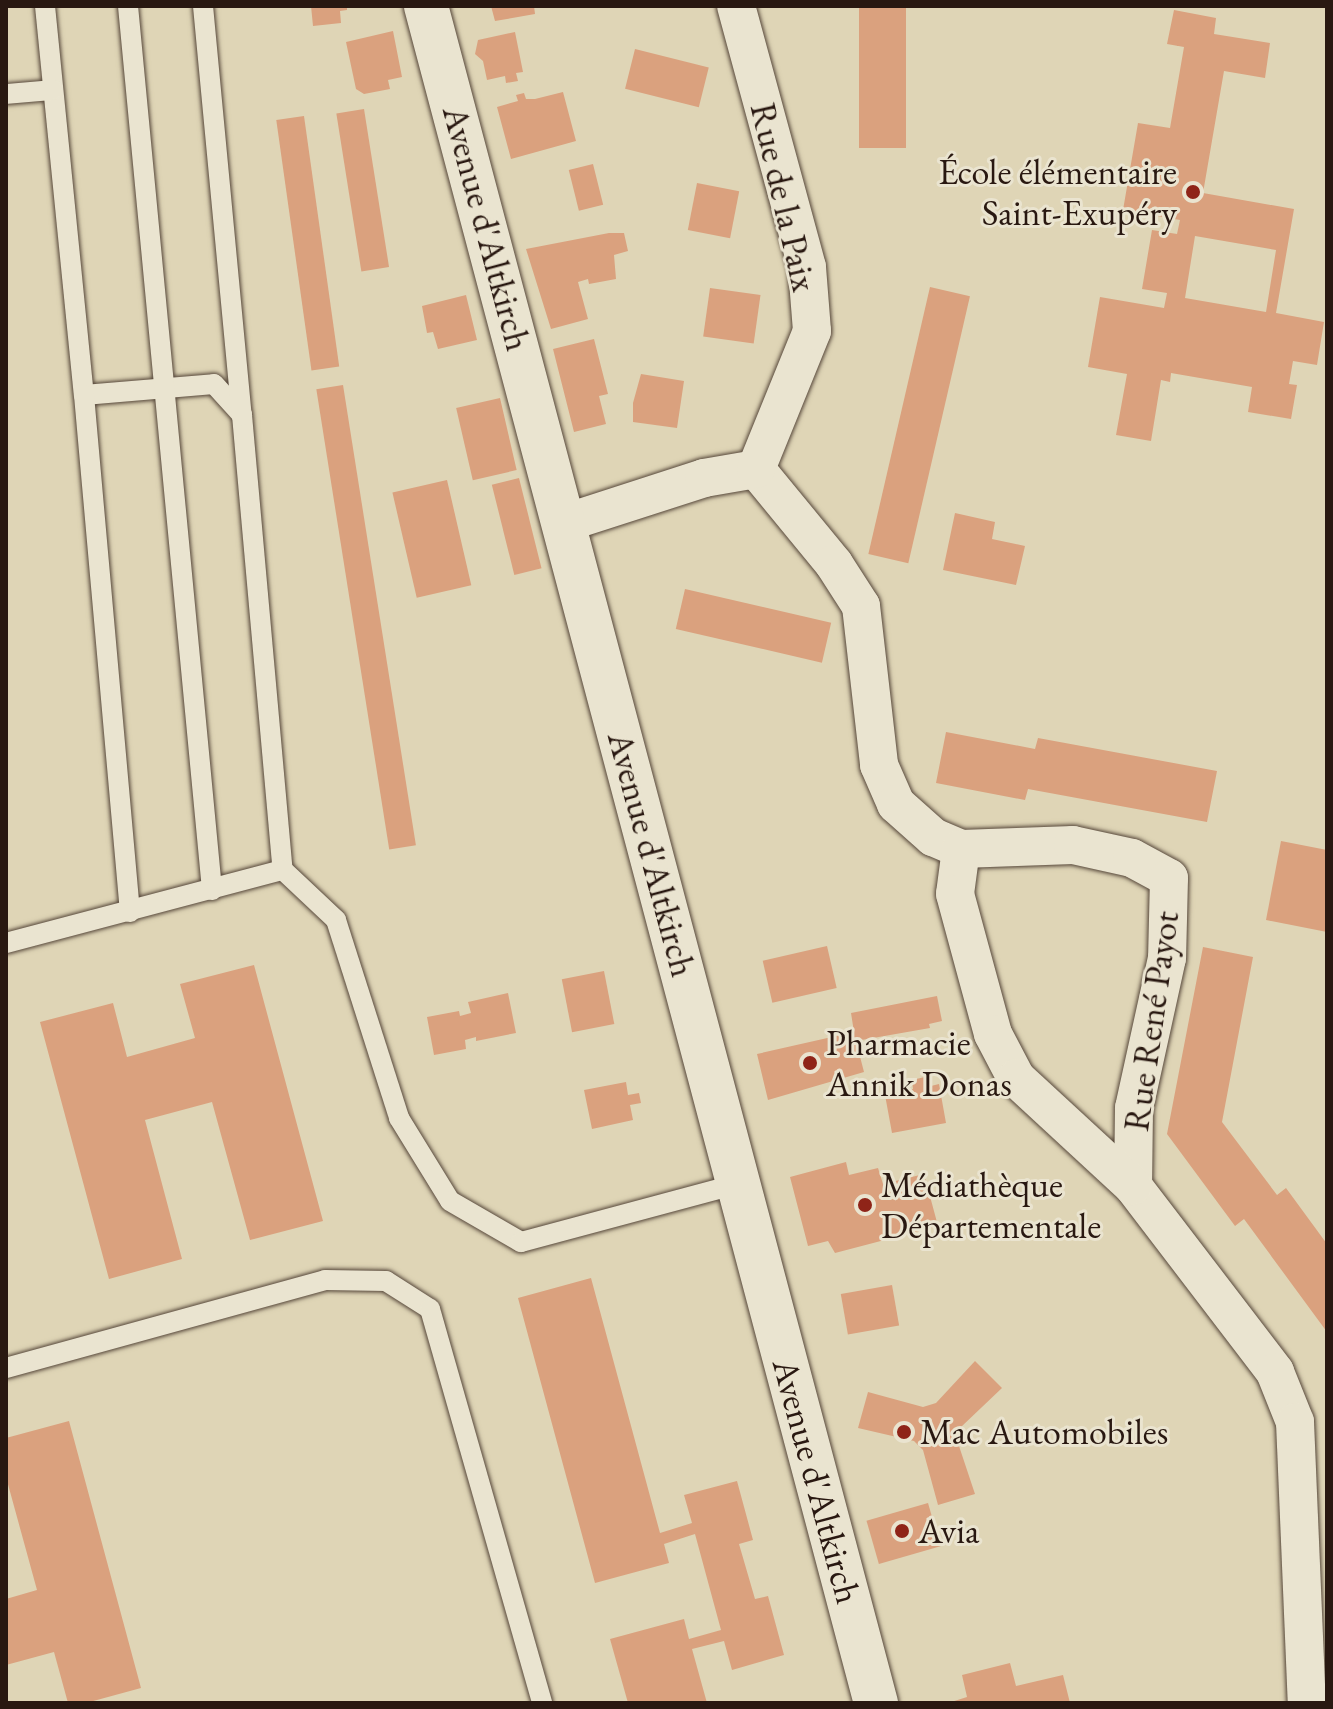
<!DOCTYPE html>
<html>
<head>
<meta charset="utf-8">
<style>
  body { margin:0 }
  #map { position:relative; width:1333px; height:1709px; overflow:hidden; background:#dfd5b6; font-family:"EB Garamond",serif }
  div>[style] { position:absolute }
  .building>* { inset:0; background:#daa17e; transform-origin:0 0 }
  .roads { filter:drop-shadow(0 0 2px #56473a) drop-shadow(0 0 2px #56473a) }
  .lane>* { height:20px; margin:-10px; padding:0 10px; transform-origin:10px; border-radius:10px; background:#eae4d0 }
  .street>* { height:38px; margin:-19px; padding:0 19px; transform-origin:19px; border-radius:19px; background:#eae4d0 }
  .secondary>* { height:44px; margin:-22px; padding:0 22px; transform-origin:22px; border-radius:22px; background:#eae4d0 }
  .dots>* { width:22px; height:22px; translate:-50% -50%; box-sizing:border-box; border:4px solid #eae4d0; border-radius:50% }
  span { translate:-50% -50%; white-space:nowrap; text-align:center; line-height:1.15; -webkit-text-stroke:6px #eae4d0; paint-order:stroke }
  .poi-label { font-size:36px; color:#291811 }
  .right { translate:-100% -50%; text-align:right }
  .left { translate:0 -50%; text-align:left }
  .street-label { font-size:36px; color:#291811 }
  .frame { position:absolute; inset:0; border:8px solid #291811; pointer-events:none }
</style>
</head>
<body>
<div id="map">
  <div class="building">
    <div style="clip-path:polygon(311px 6px,347px 6px,347px 10px,340px 11px,341px 23px,313px 26px)"></div>
    <div style="clip-path:polygon(491px 6px,534px 6px,535px 14px,495px 21px)"></div>
    <div style="left:859px;top:6px;width:47px;height:142px"></div>
    <div style="clip-path:polygon(evenodd,1174px 10px,1216px 18px,1214px 34px,1270px 43px,1265px 78px,1224px 71px,1203px 193px,1294px 209px,1276px 313px,1324px 322px,1317px 365px,1293px 361px,1289px 384px,1297px 385px,1291px 419px,1248px 412px,1252px 387px,1171px 373px,1170px 382px,1161px 380px,1151px 441px,1116px 435px,1127px 374px,1088px 367px,1100px 297px,1164px 308px,1167px 293px,1142px 289px,1152px 230px,1177px 234px,1180px 220px,1123px 210px,1138px 123px,1170px 128px,1184px 47px,1167px 44px,1174px 10px,1195px 236px,1276px 250px,1266px 312px,1185px 298px,1195px 236px)"></div>
    <div style="clip-path:polygon(393px 31px,402px 77px,388px 80px,390px 89px,364px 94px,356px 89px,346px 42px)"></div>
    <div style="clip-path:polygon(515px 32px,523px 72px,516px 73px,518px 81px,506px 83px,505px 76px,487px 80px,483px 61px,475px 54px,478px 40px)"></div>
    <div style="left:635px;top:49px;width:76px;height:41px;rotate:14deg"></div>
    <div style="clip-path:polygon(563px 92px,576px 141px,511px 159px,497px 107px,518px 101px,516px 95px,524px 93px,526px 99px,535px 99px)"></div>
    <div style="left:364px;top:109px;width:160px;height:28px;rotate:81deg"></div>
    <div style="left:304px;top:116px;width:253px;height:28px;rotate:82deg"></div>
    <div style="left:593px;top:164px;width:42px;height:25px;rotate:76deg"></div>
    <div style="left:697px;top:183px;width:43px;height:48px;rotate:11deg"></div>
    <div style="clip-path:polygon(609px 233px,624px 233px,628px 251px,614px 255px,616px 279px,589px 284px,588px 279px,578px 282px,588px 319px,551px 329px,526px 249px)"></div>
    <div style="left:930px;top:287px;width:41px;height:274px;rotate:13deg"></div>
    <div style="left:710px;top:288px;width:51px;height:49px;rotate:8deg"></div>
    <div style="clip-path:polygon(466px 295px,477px 340px,438px 349px,433px 332px,427px 333px,422px 306px)"></div>
    <div style="clip-path:polygon(594px 339px,608px 394px,599px 396px,606px 424px,574px 432px,553px 349px)"></div>
    <div style="clip-path:polygon(641px 374px,684px 381px,677px 428px,633px 422px,633px 403px)"></div>
    <div style="left:343px;top:385px;width:466px;height:27px;rotate:81deg"></div>
    <div style="left:500px;top:398px;width:74px;height:45px;rotate:77deg"></div>
    <div style="left:519px;top:478px;width:93px;height:28px;rotate:76deg"></div>
    <div style="left:447px;top:480px;width:108px;height:56px;rotate:77deg"></div>
    <div style="clip-path:polygon(955px 513px,995px 522px,992px 539px,1025px 546px,1016px 585px,943px 570px)"></div>
    <div style="left:685px;top:589px;width:150px;height:41px;rotate:13deg"></div>
    <div style="clip-path:polygon(946px 732px,1035px 749px,1038px 738px,1217px 771px,1207px 822px,1028px 789px,1025px 800px,936px 783px)"></div>
    <div style="clip-path:polygon(1281px 841px,1327px 850px,1327px 932px,1266px 920px)"></div>
    <div style="left:827px;top:946px;width:43px;height:66px;rotate:77deg"></div>
    <div style="clip-path:polygon(1203px 947px,1253px 957px,1222px 1122px,1277px 1195px,1286px 1188px,1327px 1244px,1327px 1332px,1244px 1219px,1235px 1226px,1167px 1134px)"></div>
    <div style="clip-path:polygon(254px 965px,323px 1221px,250px 1240px,212px 1102px,145px 1120px,182px 1259px,109px 1279px,40px 1022px,113px 1003px,127px 1057px,195px 1038px,180px 984px)"></div>
    <div style="left:604px;top:971px;width:54px;height:43px;rotate:79deg"></div>
    <div style="clip-path:polygon(508px 993px,516px 1033px,476px 1041px,476px 1037px,465px 1040px,466px 1049px,434px 1055px,427px 1017px,459px 1011px,460px 1016px,471px 1013px,468px 1002px)"></div>
    <div style="clip-path:polygon(937px 996px,942px 1021px,929px 1024px,930px 1028px,856px 1041px,864px 1072px,768px 1100px,757px 1054px,854px 1032px,851px 1013px)"></div>
    <div style="clip-path:polygon(929px 1076px,931px 1086px,939px 1084px,946px 1123px,892px 1133px,885px 1095px,913px 1089px,912px 1080px)"></div>
    <div style="clip-path:polygon(626px 1082px,628px 1095px,639px 1093px,641px 1103px,630px 1105px,633px 1120px,592px 1129px,584px 1090px)"></div>
    <div style="clip-path:polygon(846px 1162px,849px 1175px,878px 1168px,883px 1184px,924px 1174px,938px 1226px,835px 1253px,828px 1241px,808px 1246px,790px 1177px)"></div>
    <div style="clip-path:polygon(591px 1278px,660px 1533px,692px 1523px,684px 1495px,737px 1481px,753px 1540px,739px 1544px,755px 1599px,768px 1596px,784px 1655px,732px 1670px,724px 1641px,692px 1649px,707px 1703px,628px 1703px,610px 1639px,684px 1619px,689px 1639px,721px 1630px,695px 1534px,664px 1544px,669px 1563px,595px 1583px,518px 1298px)"></div>
    <div style="left:892px;top:1285px;width:41px;height:52px;rotate:80deg"></div>
    <div style="clip-path:polygon(975px 1361px,1002px 1388px,961px 1427px,957px 1440px,975px 1494px,938px 1505px,923px 1450px,914px 1441px,858px 1428px,868px 1392px,923px 1407px,936px 1403px)"></div>
    <div style="clip-path:polygon(69px 1421px,141px 1688px,86px 1703px,68px 1703px,54px 1652px,6px 1665px,6px 1599px,37px 1590px,6px 1477px,6px 1438px)"></div>
    <div style="left:928px;top:1503px;width:45px;height:64px;rotate:74deg"></div>
    <div style="clip-path:polygon(1010px 1663px,1016px 1686px,1063px 1675px,1070px 1703px,948px 1703px,967px 1697px,962px 1675px)"></div>
  </div>
  <div class="roads">
    <div class="lane">
      <div style="left:45px;top:6px;width:391px;rotate:84.3deg"></div>
      <div style="left:84px;top:395px;width:130px;rotate:-4.8deg"></div>
      <div style="left:214px;top:384px;width:42px;rotate:47.9deg"></div>
      <div style="left:242px;top:415px;width:457px;rotate:84.9deg"></div>
      <div style="left:128px;top:6px;width:888px;rotate:84.57deg"></div>
      <div style="left:203px;top:6px;width:411px;rotate:84.6deg"></div>
      <div style="left:6px;top:94px;width:47px;rotate:-4.9deg"></div>
      <div style="left:84px;top:395px;width:519px;rotate:84.92deg"></div>
      <div style="left:6px;top:943px;width:286px;rotate:-14.8deg"></div>
      <div style="left:283px;top:870px;width:73px;rotate:43.3deg"></div>
      <div style="left:336px;top:920px;width:208px;rotate:72.3deg"></div>
      <div style="left:399px;top:1118px;width:97px;rotate:58.4deg"></div>
      <div style="left:450px;top:1201px;width:82px;rotate:30deg"></div>
      <div style="left:521px;top:1242px;width:225px;rotate:-15deg"></div>
      <div style="left:6px;top:1368px;width:331px;rotate:-15.4deg"></div>
      <div style="left:325px;top:1280px;width:61px;rotate:0.9deg"></div>
      <div style="left:386px;top:1281px;width:52px;rotate:32.5deg"></div>
      <div style="left:430px;top:1309px;width:410px;rotate:74.1deg"></div>
    </div>
    <div class="street">
      <div style="left:756px;top:469px;width:123px;rotate:50.6deg"></div>
      <div style="left:834px;top:564px;width:50px;rotate:57.3deg"></div>
      <div style="left:861px;top:606px;width:160px;rotate:83.5deg"></div>
      <div style="left:879px;top:765px;width:43px;rotate:66.4deg"></div>
      <div style="left:896px;top:804px;width:50px;rotate:41.7deg"></div>
      <div style="left:933px;top:837px;width:30px;rotate:23deg"></div>
      <div style="left:961px;top:849px;width:112px;rotate:-2deg"></div>
      <div style="left:1073px;top:845px;width:60px;rotate:12.4deg"></div>
      <div style="left:1132px;top:858px;width:42px;rotate:28.4deg"></div>
      <div style="left:1169px;top:878px;width:80px;rotate:91.4deg"></div>
      <div style="left:1167px;top:958px;width:154px;rotate:102.4deg"></div>
      <div style="left:1134px;top:1108px;width:78px;rotate:90.7deg"></div>
      <div style="left:1133px;top:1186px;width:234px;rotate:52.6deg"></div>
      <div style="left:1275px;top:1372px;width:54px;rotate:68.2deg"></div>
      <div style="left:1295px;top:1422px;width:281px;rotate:87.6deg"></div>
      <div style="left:565px;top:523px;width:146px;rotate:-17.9deg"></div>
      <div style="left:704px;top:478px;width:53px;rotate:-9.8deg"></div>
      <div style="left:756px;top:469px;width:149px;rotate:-67.9deg"></div>
      <div style="left:812px;top:331px;width:64px;rotate:-94.5deg"></div>
      <div style="left:807px;top:267px;width:270px;rotate:-105.2deg"></div>
      <div style="left:961px;top:849px;width:45px;rotate:97.6deg"></div>
      <div style="left:955px;top:894px;width:145px;rotate:74.8deg"></div>
      <div style="left:993px;top:1034px;width:50px;rotate:62.4deg"></div>
      <div style="left:1016px;top:1078px;width:159px;rotate:42.7deg"></div>
    </div>
    <div class="secondary">
      <div style="left:426px;top:6px;width:1756px;rotate:75.15deg"></div>
    </div>
  </div>
  <div class="dots">
    <div style="left:1193px;top:192px;background:#8f2418"></div>
    <div style="left:810px;top:1063px;background:#8f2418"></div>
    <div style="left:865px;top:1205px;background:#8f2418"></div>
    <div style="left:904px;top:1432px;background:#8f2418"></div>
    <div style="left:902px;top:1531px;background:#8f2418"></div>
  </div>
  <div class="poi-label">
    <span class="right" style="left:1177px;top:192px">École élémentaire<br>Saint-Exupéry</span>
    <span class="left" style="left:826px;top:1063px">Pharmacie<br>Annik Donas</span>
    <span class="left" style="left:881px;top:1205px">Médiathèque<br>Départementale</span>
    <span class="left" style="left:920px;top:1432px">Mac Automobiles</span>
    <span class="left" style="left:918px;top:1531px">Avia</span>
  </div>
  <div class="street-label">
    <span style="left:784px;top:197px;rotate:77deg">Rue de la Paix</span>
    <span style="left:487px;top:228px;rotate:75deg">Avenue d'Altkirch</span>
    <span style="left:652px;top:854px;rotate:75deg">Avenue d'Altkirch</span>
    <span style="left:1151px;top:1021px;rotate:-82deg">Rue René Payot</span>
    <span style="left:817px;top:1481px;rotate:75deg">Avenue d'Altkirch</span>
  </div>
  <div class="frame"></div>
</div>
</body>
</html>
